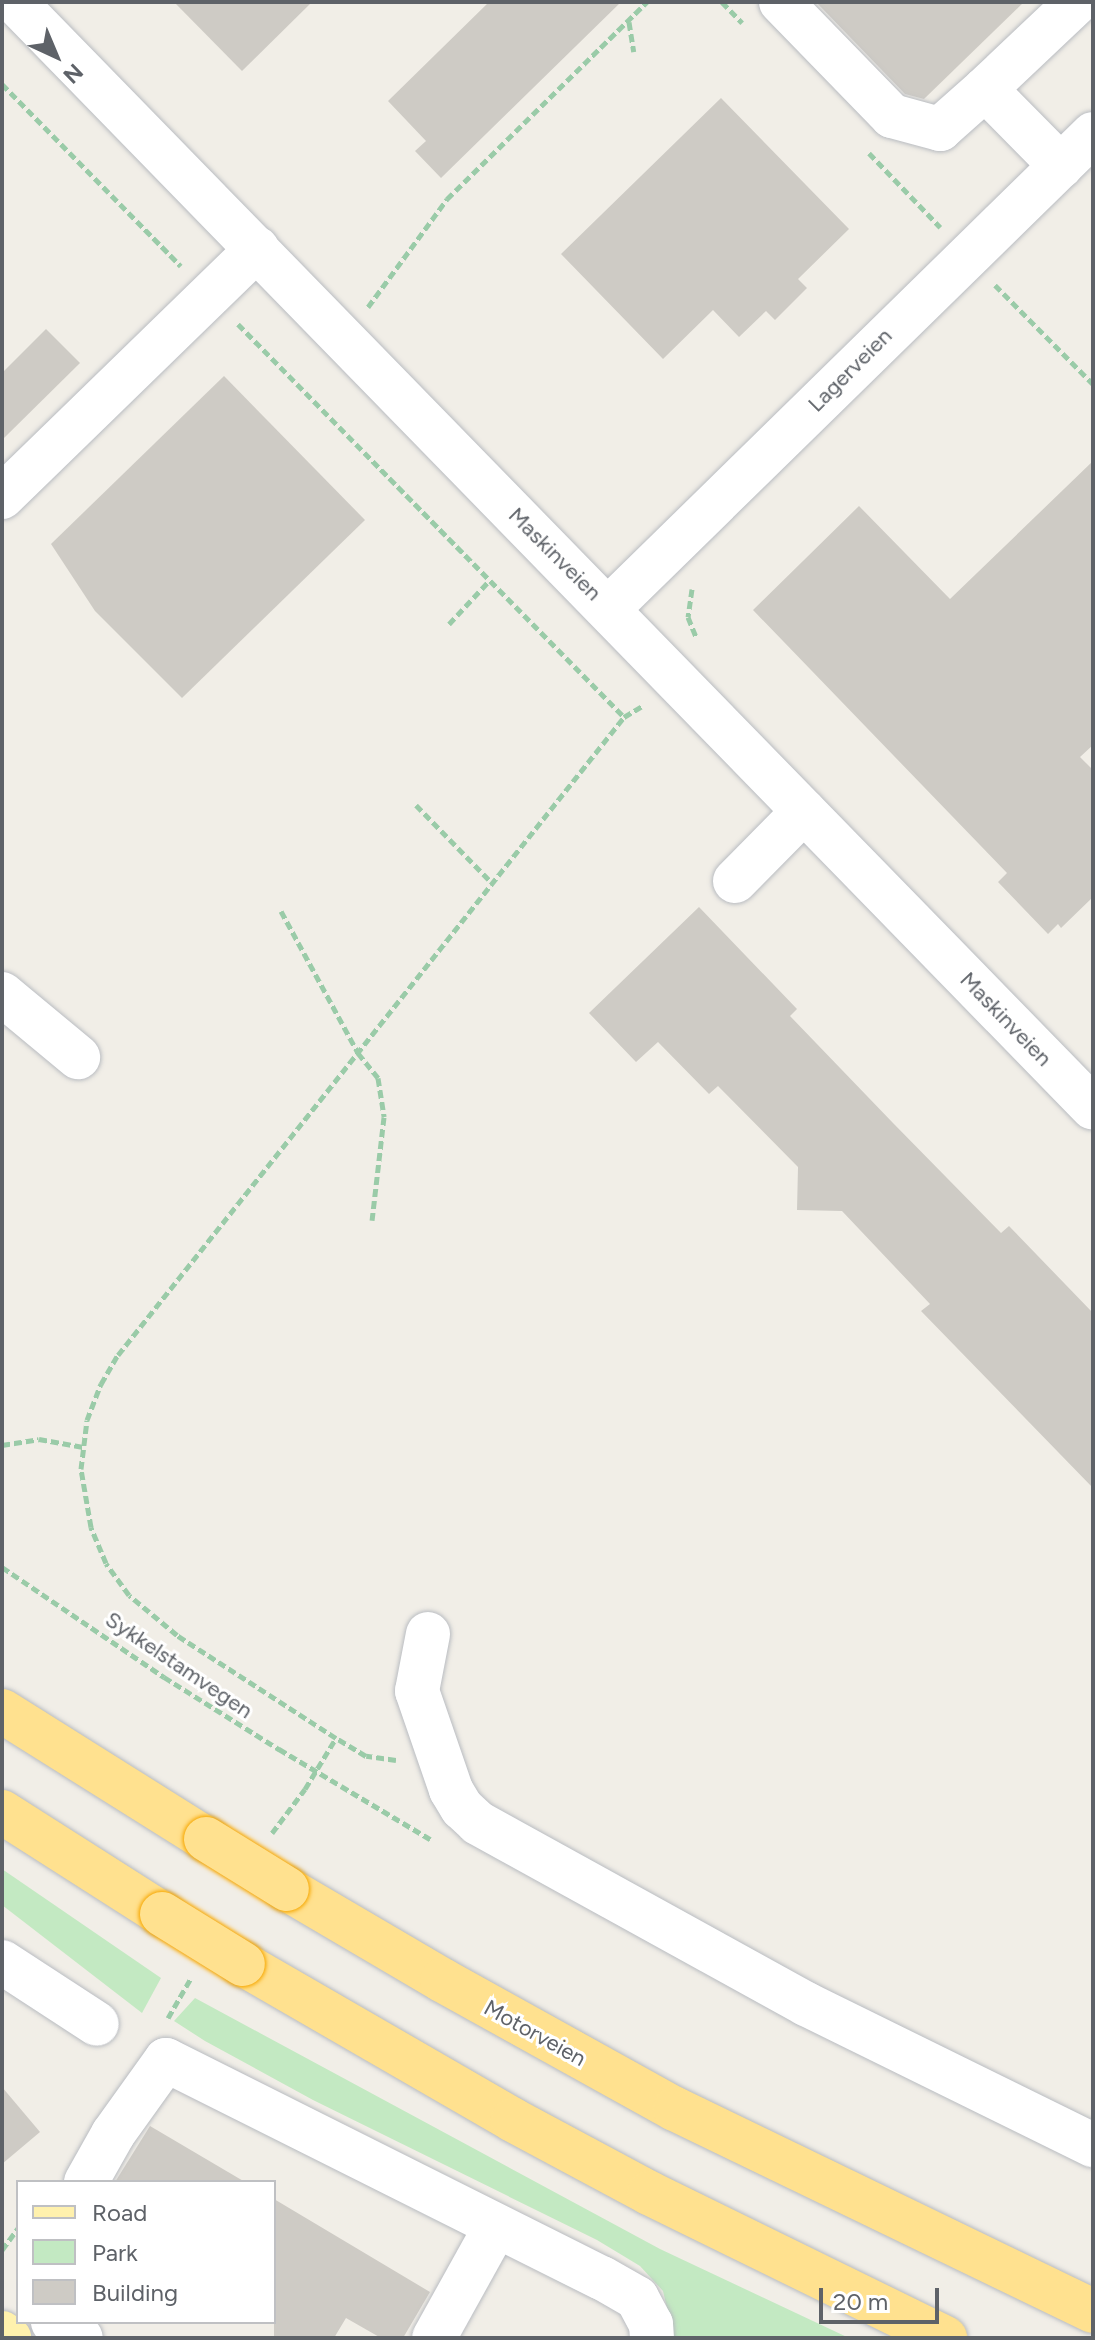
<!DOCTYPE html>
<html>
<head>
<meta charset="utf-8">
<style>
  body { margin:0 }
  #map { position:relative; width:1095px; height:2340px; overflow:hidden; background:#f1eee7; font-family:Figtree,sans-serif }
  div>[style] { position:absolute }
  .green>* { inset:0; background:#c3e9c2 }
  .building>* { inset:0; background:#cecbc5 }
  .path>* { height:5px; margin-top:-2.5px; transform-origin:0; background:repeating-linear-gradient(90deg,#9acba8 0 8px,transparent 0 12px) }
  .roads { filter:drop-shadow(0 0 2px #b9bcc1) drop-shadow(0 0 2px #b9bcc1) }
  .minor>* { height:44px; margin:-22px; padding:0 22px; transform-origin:22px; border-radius:22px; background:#fff }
  .major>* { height:44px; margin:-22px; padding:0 22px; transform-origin:22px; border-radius:22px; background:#fff1ad }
  .highway>* { height:44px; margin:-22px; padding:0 22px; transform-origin:22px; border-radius:22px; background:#ffe18f }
  .path-bridge>* { height:5px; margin-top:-2.5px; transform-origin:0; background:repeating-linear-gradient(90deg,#9acba8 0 8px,transparent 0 12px) }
  .bridges { filter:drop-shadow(0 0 2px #f7a700) drop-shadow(0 0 2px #f7a700) }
  .highway-bridge>* { height:44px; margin:-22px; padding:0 22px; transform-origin:22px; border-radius:22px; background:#ffe18f }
  span { translate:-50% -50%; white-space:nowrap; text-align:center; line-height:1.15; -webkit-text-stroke:6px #fff; paint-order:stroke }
  .street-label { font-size:22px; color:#5e6268 }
  .frame { position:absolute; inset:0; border:4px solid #5e6268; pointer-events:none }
  .legend { position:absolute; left:16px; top:2180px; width:260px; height:144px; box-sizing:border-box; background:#fff; border:2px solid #bfc0c3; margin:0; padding:10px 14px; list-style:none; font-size:24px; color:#5e6268 }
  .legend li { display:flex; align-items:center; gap:16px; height:40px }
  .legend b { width:40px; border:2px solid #bfc0c3 }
  .north { position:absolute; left:16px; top:16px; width:80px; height:80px; -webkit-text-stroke:6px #fff; paint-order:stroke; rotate:136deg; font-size:22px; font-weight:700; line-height:32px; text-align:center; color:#5e6268 }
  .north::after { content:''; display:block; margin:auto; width:28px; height:36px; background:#5e6268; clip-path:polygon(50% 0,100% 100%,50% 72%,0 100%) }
  .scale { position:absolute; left:819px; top:2288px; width:120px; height:36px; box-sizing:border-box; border:4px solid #5e6268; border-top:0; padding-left:10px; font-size:24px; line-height:28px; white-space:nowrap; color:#5e6268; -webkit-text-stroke:6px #fff; paint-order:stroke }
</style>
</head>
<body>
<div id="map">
  <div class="green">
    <div style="clip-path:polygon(2px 1869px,161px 1978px,142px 2013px,2px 1905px)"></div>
    <div style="clip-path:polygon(195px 1998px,660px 2249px,849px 2338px,674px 2338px,663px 2291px,640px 2266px,597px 2240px,313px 2100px,205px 2041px,174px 2021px)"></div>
  </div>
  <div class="building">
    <div style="clip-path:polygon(174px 2px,312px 2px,242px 71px)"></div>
    <div style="clip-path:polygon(489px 2px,621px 2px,441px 178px,415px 151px,426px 141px,388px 101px)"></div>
    <div style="clip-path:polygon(816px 2px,1024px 2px,924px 99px,905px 94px)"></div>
    <div style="clip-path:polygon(721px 98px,849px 229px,798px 279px,807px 288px,775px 320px,766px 311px,739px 337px,713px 310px,663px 359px,561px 254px)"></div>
    <div style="clip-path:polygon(46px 329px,80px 363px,2px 440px,2px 373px)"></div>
    <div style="clip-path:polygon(224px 376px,365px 520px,182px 698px,95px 611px,51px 544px)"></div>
    <div style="clip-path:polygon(1093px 461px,1093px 745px,1080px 757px,1093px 770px,1093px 897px,1061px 928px,1058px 924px,1048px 934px,998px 882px,1007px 873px,753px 610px,859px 506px,950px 599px)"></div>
    <div style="clip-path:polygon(699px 907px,797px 1009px,790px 1016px,893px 1123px,1001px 1233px,1009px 1226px,1093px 1313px,1093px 1488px,921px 1311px,930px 1304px,842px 1211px,797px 1210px,798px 1167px,718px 1086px,709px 1094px,658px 1042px,636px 1062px,589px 1013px)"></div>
    <div style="clip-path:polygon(2px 2087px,40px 2132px,2px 2164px)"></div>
    <div style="clip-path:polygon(150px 2126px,245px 2182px,115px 2182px)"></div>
    <div style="clip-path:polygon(274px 2199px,430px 2292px,403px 2338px,381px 2338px,346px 2318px,334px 2338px,274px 2338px)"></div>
  </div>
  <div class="path">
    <div style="left:722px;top:2px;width:29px;rotate:46deg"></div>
    <div style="left:629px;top:22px;width:30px;rotate:81deg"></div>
    <div style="left:2px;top:84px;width:255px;rotate:45.5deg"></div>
    <div style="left:869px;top:153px;width:103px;rotate:46.2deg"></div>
    <div style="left:995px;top:285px;width:139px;rotate:45.3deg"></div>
    <div style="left:368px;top:307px;width:134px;rotate:-53.8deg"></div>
    <div style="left:447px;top:199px;width:281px;rotate:-44.6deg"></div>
    <div style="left:238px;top:324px;width:551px;rotate:45.51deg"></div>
    <div style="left:692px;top:589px;width:28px;rotate:98deg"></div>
    <div style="left:688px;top:617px;width:22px;rotate:68deg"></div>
    <div style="left:449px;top:624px;width:59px;rotate:-47.1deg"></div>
    <div style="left:416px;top:805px;width:110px;rotate:45.7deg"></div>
    <div style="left:281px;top:911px;width:162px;rotate:61.5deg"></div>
    <div style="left:358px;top:1053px;width:32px;rotate:51deg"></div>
    <div style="left:378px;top:1078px;width:39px;rotate:81deg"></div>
    <div style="left:384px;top:1117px;width:104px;rotate:96.6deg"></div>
    <div style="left:2px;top:1445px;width:37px;rotate:-9deg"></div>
    <div style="left:39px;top:1439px;width:45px;rotate:10.3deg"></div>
    <div style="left:2px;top:1567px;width:196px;rotate:34.2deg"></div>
    <div style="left:164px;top:1677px;width:136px;rotate:32.1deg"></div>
    <div style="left:396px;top:1760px;width:30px;rotate:-172deg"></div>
    <div style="left:366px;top:1756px;width:35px;rotate:-149deg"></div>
    <div style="left:336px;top:1738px;width:189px;rotate:-147.1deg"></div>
    <div style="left:177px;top:1635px;width:62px;rotate:-140.2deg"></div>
    <div style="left:129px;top:1595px;width:39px;rotate:-126deg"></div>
    <div style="left:106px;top:1563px;width:39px;rotate:-113deg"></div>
    <div style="left:91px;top:1527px;width:59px;rotate:-99.8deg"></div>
    <div style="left:81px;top:1469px;width:49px;rotate:-83deg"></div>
    <div style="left:87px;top:1420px;width:39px;rotate:-69deg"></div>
    <div style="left:101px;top:1384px;width:34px;rotate:-60deg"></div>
    <div style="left:118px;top:1355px;width:814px;rotate:-51.58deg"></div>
    <div style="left:624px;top:717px;width:23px;rotate:-31deg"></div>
    <div style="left:341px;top:1786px;width:104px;rotate:30.8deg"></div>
    <div style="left:272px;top:1833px;width:55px;rotate:-53.1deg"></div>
    <div style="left:305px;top:1789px;width:60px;rotate:-58.7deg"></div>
    <div style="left:168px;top:2018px;width:46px;rotate:-60.1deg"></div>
    <div style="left:2px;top:2250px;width:27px;rotate:-54deg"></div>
  </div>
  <div class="roads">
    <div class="minor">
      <div style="left:15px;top:2px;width:1544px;rotate:45.73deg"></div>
      <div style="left:781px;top:2px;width:159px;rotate:45.8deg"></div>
      <div style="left:892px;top:116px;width:50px;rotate:15.2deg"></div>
      <div style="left:940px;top:129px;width:60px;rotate:-41.6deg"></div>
      <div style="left:1061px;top:166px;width:108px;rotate:-134.6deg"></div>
      <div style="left:985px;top:89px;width:127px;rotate:-43.4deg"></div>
      <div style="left:2px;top:497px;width:356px;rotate:-44.2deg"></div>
      <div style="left:608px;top:609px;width:679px;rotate:-44.4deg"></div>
      <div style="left:735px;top:881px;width:98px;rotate:-45.4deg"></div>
      <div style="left:2px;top:994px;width:99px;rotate:39.7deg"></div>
      <div style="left:428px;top:1634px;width:58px;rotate:100.9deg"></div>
      <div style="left:417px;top:1691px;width:105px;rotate:71deg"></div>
      <div style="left:451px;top:1790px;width:21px;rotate:59deg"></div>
      <div style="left:462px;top:1808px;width:22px;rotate:43deg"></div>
      <div style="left:478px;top:1823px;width:375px;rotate:28.9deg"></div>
      <div style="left:806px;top:2004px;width:320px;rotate:26.2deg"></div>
      <div style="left:2px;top:1962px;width:113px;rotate:33.1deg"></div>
      <div style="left:86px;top:2182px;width:55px;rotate:-60.6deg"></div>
      <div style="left:113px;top:2134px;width:91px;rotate:-54.4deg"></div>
      <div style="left:166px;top:2060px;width:487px;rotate:26.6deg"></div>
      <div style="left:602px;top:2278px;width:40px;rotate:29.7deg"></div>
      <div style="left:637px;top:2298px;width:30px;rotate:62deg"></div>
      <div style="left:651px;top:2324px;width:14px;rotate:86deg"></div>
      <div style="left:53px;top:2322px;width:32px;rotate:30deg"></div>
      <div style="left:434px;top:2338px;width:128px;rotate:-61deg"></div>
    </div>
    <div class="major">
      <div style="left:2px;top:2333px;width:9px;rotate:36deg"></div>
    </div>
    <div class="highway">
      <div style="left:2px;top:1711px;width:241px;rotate:32.1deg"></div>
      <div style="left:2px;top:1812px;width:190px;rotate:32.5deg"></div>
      <div style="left:287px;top:1889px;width:180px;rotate:30.4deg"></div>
      <div style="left:442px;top:1980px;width:266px;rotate:29deg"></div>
      <div style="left:675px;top:2109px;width:464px;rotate:25.8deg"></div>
      <div style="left:243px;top:1964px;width:312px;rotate:30deg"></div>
      <div style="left:513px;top:2120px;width:154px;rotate:28.2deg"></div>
      <div style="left:649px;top:2193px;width:330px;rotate:26.1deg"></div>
    </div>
  </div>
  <div class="path-bridge">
    <div style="left:279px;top:1749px;width:72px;rotate:30.8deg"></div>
  </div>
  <div class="bridges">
    <div class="highway-bridge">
      <div style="left:206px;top:1839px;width:95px;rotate:31.7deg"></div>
      <div style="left:162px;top:1914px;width:95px;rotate:31.7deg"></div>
    </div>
  </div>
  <div class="street-label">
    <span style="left:850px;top:370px;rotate:-45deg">Lagerveien</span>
    <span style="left:555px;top:554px;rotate:45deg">Maskinveien</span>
    <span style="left:1006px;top:1019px;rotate:46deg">Maskinveien</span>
    <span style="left:179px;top:1665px;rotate:34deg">Sykkelstamvegen</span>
    <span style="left:535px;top:2033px;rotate:29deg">Motorveien</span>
  </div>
  <div class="frame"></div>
  <ul class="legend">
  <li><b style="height:10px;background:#fff1ad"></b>Road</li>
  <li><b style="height:22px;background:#c3e9c2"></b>Park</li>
  <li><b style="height:22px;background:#cecbc5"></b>Building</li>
  </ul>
  <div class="north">N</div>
  <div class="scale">20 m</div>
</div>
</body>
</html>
